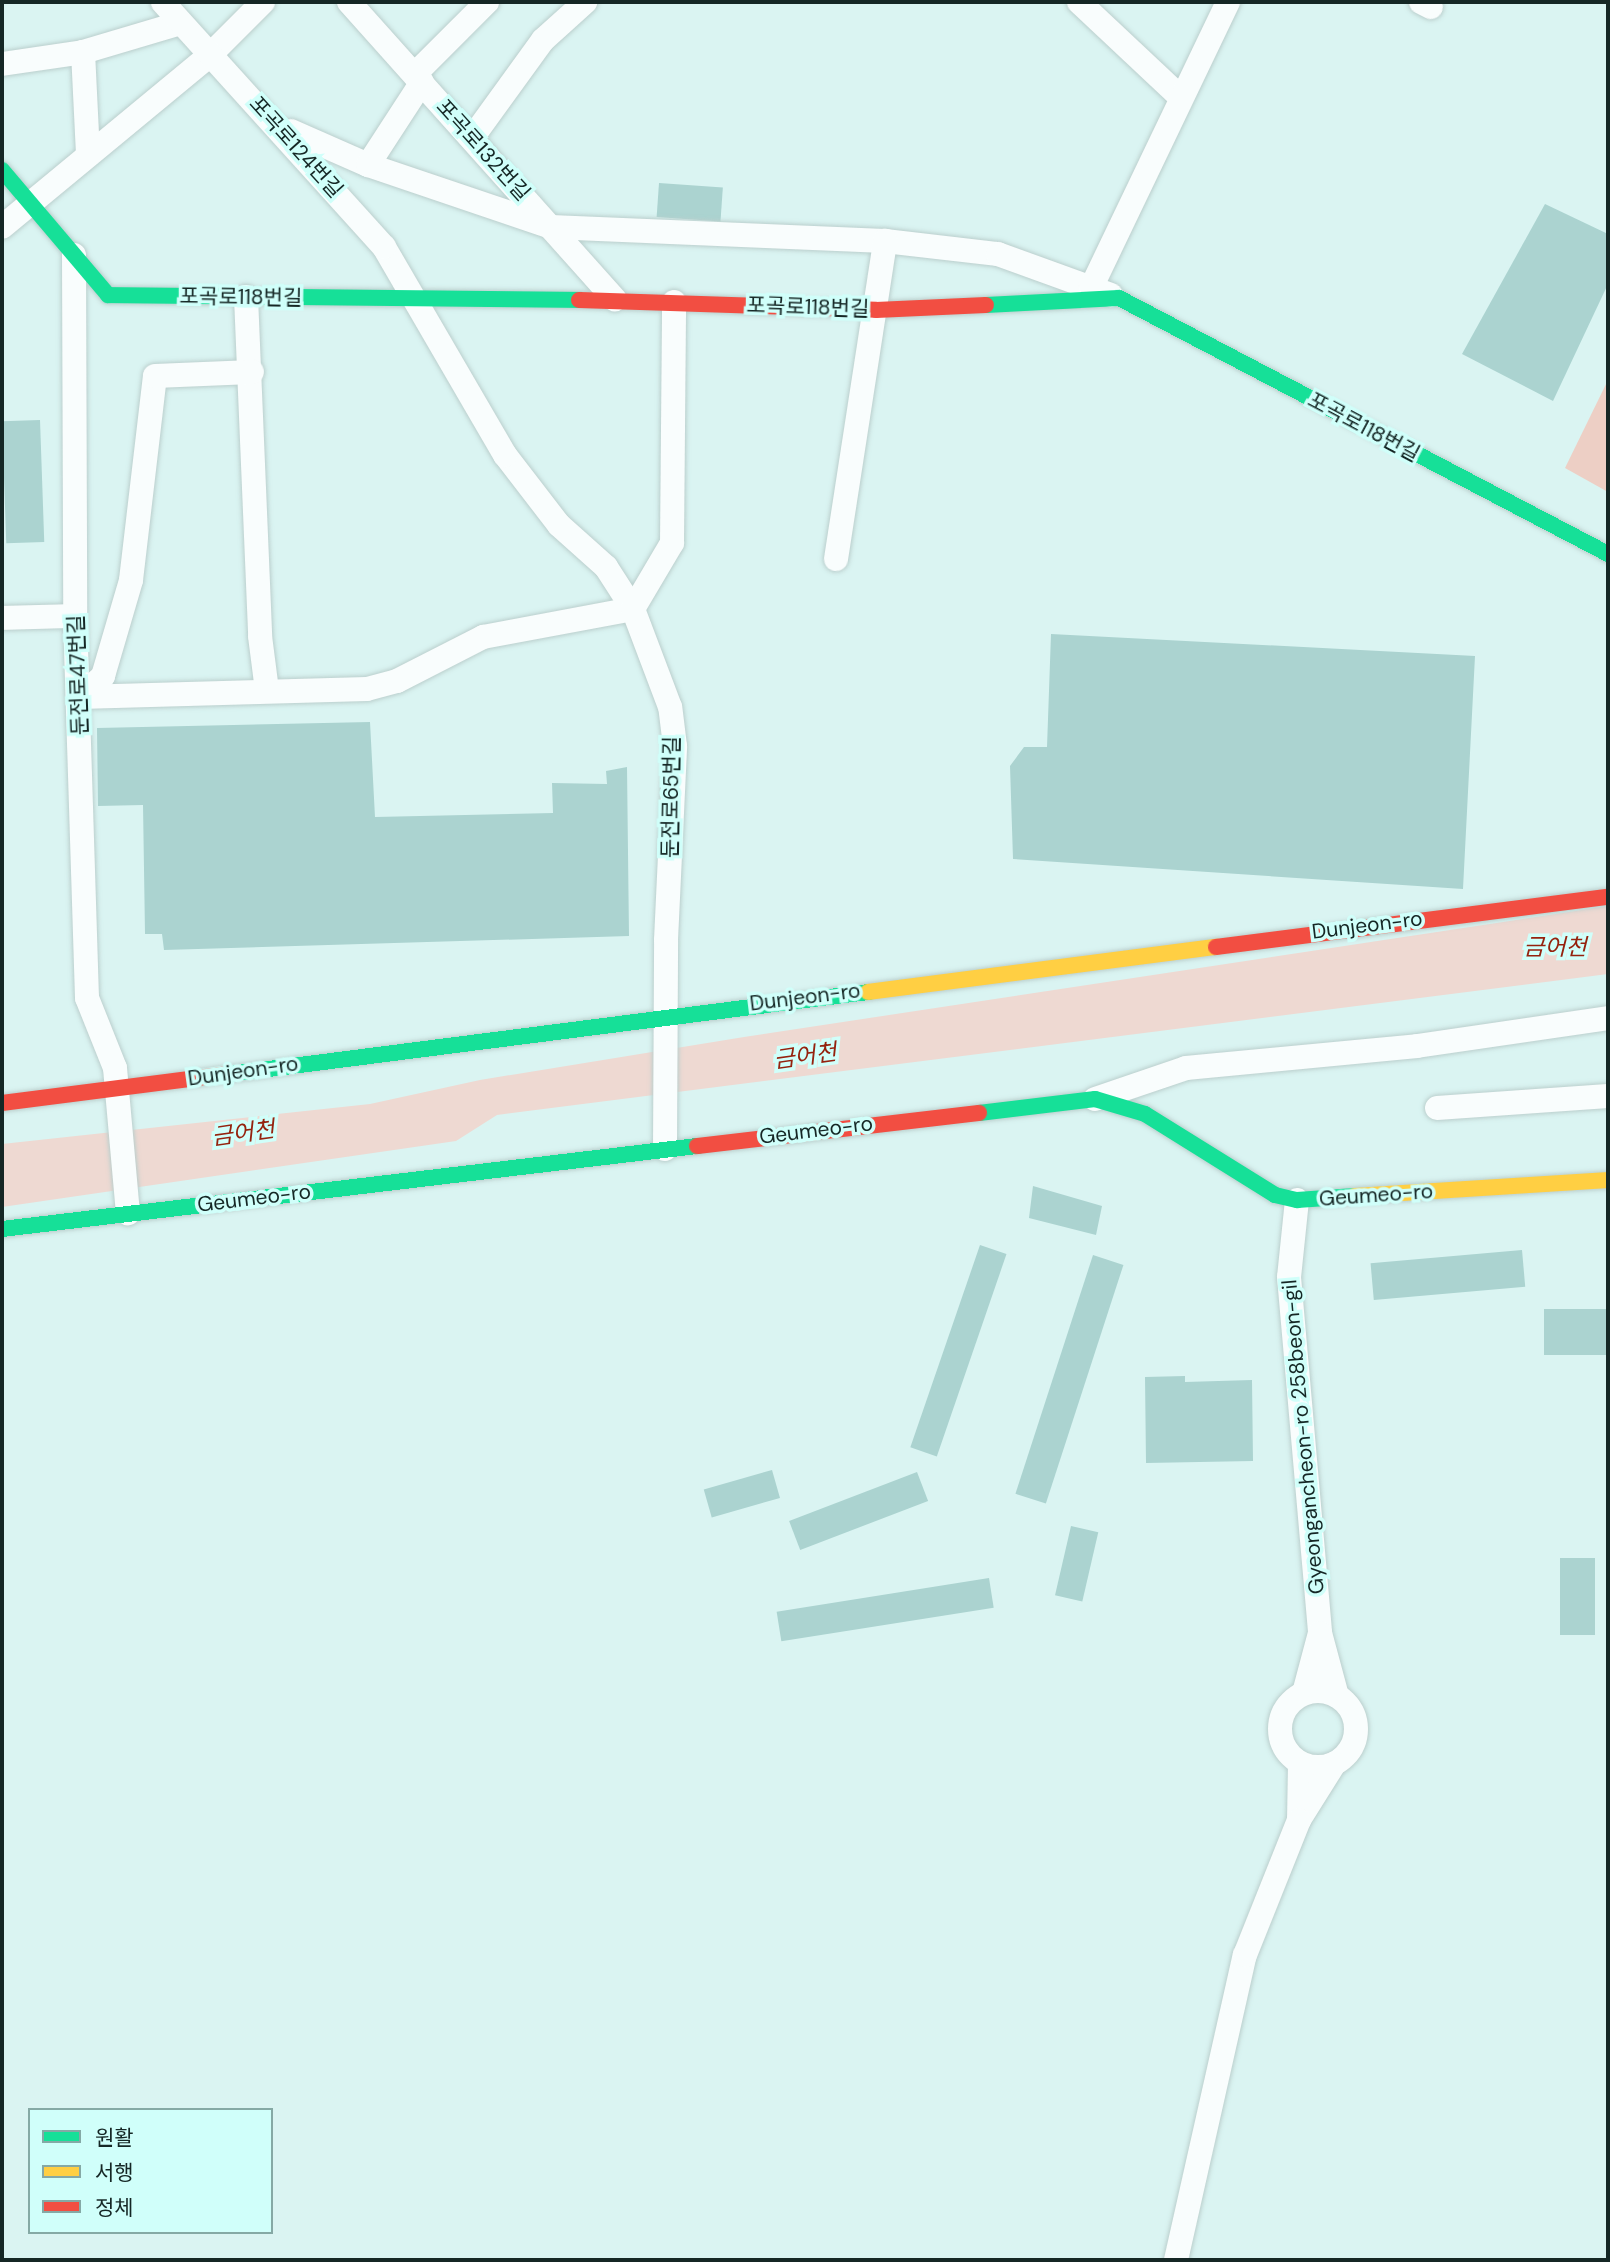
<!DOCTYPE html>
<html>
<head>
<meta charset="utf-8">
<style>
  body { margin:0 }
  #map { position:relative; width:1610px; height:2262px; overflow:hidden; background:#daf4f2; font-family:"DM Sans","Noto Sans KR",sans-serif }
  div>[style] { position:absolute }
  .green>* { inset:0; background:#edcfc5 }
  .water>* { inset:0; background:#eed9d2 }
  .building>* { inset:0; background:#abd3d0; transform-origin:0 0 }
  .roads { filter:drop-shadow(0 0 2px #bbcfcd) drop-shadow(0 0 2px #bbcfcd) }
  .street>* { height:24px; margin:-12px; padding:0 12px; transform-origin:12px; border-radius:12px; background:#f9fdfd }
  .street>.ring { margin:-12px; padding:0; box-sizing:content-box; background:none; border:24px solid #f9fdfd; border-radius:50% }
  .fast>* { height:16px; margin:-8px; padding:0 8px; transform-origin:8px; border-radius:8px; background:#16e098 }
  .slow>* { height:16px; margin:-8px; padding:0 8px; transform-origin:8px; border-radius:8px; background:#ffcf43 }
  .jam>* { height:16px; margin:-8px; padding:0 8px; transform-origin:8px; border-radius:8px; background:#f24e42 }
  span { translate:-50% -50%; white-space:nowrap; text-align:center; line-height:1.15; -webkit-text-stroke:7px #d0fffa; paint-order:stroke }
  .street-label { font-size:21px; color:#152725 }
  .water-label { font-size:23px; color:#95220e; font-style:italic }
  .frame { position:absolute; inset:0; border:4px solid #152725; pointer-events:none }
  .legend { position:absolute; left:28px; top:2108px; width:245px; height:126px; box-sizing:border-box; background:#d0fffa; border:2px solid #85a9a5; margin:0; padding:9px 12px; list-style:none; font-size:21px; color:#152725 }
  .legend li { display:flex; align-items:center; gap:14px; height:35px }
  .legend b { width:35px; border:2px solid #85a9a5 }
</style>
</head>
<body>
<div id="map">
  <div class="green">
    <div style="clip-path:polygon(1608px 380px,1608px 492px,1565px 468px)"></div>
  </div>
  <div class="water">
    <div style="clip-path:polygon(1608px 906px,1608px 974px,497px 1115px,456px 1141px,2px 1207px,2px 1144px,370px 1104px,480px 1080px,744px 1037px)"></div>
  </div>
  <div class="building">
    <div style="left:659px;top:183px;width:64px;height:34px;rotate:4deg"></div>
    <div style="clip-path:polygon(1545px 204px,1608px 234px,1608px 284px,1553px 401px,1462px 354px)"></div>
    <div style="left:40px;top:420px;width:122px;height:38px;rotate:88deg"></div>
    <div style="clip-path:polygon(1051px 634px,1475px 656px,1463px 889px,1013px 859px,1010px 766px,1024px 747px,1047px 747px)"></div>
    <div style="clip-path:polygon(370px 722px,375px 817px,553px 813px,552px 783px,607px 784px,606px 771px,627px 767px,629px 936px,164px 950px,162px 934px,145px 934px,143px 805px,98px 806px,97px 728px)"></div>
    <div style="clip-path:polygon(1033px 1186px,1102px 1206px,1096px 1235px,1029px 1218px)"></div>
    <div style="left:980px;top:1245px;width:28px;height:214px;rotate:19deg"></div>
    <div style="left:1522px;top:1250px;width:37px;height:152px;rotate:85deg"></div>
    <div style="left:1093px;top:1255px;width:32px;height:251px;rotate:18deg"></div>
    <div style="left:1608px;top:1309px;width:46px;height:64px;rotate:90deg"></div>
    <div style="clip-path:polygon(1185px 1376px,1185px 1382px,1252px 1380px,1253px 1461px,1146px 1463px,1145px 1377px)"></div>
    <div style="left:772px;top:1470px;width:29px;height:71px;rotate:74deg"></div>
    <div style="left:917px;top:1472px;width:31px;height:137px;rotate:69deg"></div>
    <div style="left:1071px;top:1526px;width:28px;height:71px;rotate:13deg"></div>
    <div style="left:1560px;top:1558px;width:35px;height:77px"></div>
    <div style="left:989px;top:1578px;width:30px;height:215px;rotate:81deg"></div>
  </div>
  <div class="roads">
    <div class="street">
      <div style="left:349px;top:2px;width:399px;rotate:48.2deg"></div>
      <div style="left:1079px;top:2px;width:136px;rotate:43.2deg"></div>
      <div style="left:1421px;top:2px;width:11px;rotate:27deg"></div>
      <div style="left:83px;top:52px;width:103px;rotate:87.2deg"></div>
      <div style="left:2px;top:64px;width:82px;rotate:-8.4deg"></div>
      <div style="left:83px;top:52px;width:101px;rotate:-16.6deg"></div>
      <div style="left:415px;top:74px;width:102px;rotate:-45deg"></div>
      <div style="left:291px;top:131px;width:84px;rotate:23.8deg"></div>
      <div style="left:368px;top:165px;width:193px;rotate:18.7deg"></div>
      <div style="left:551px;top:227px;width:334px;rotate:2.4deg"></div>
      <div style="left:885px;top:241px;width:114px;rotate:6.6deg"></div>
      <div style="left:998px;top:254px;width:120px;rotate:19.9deg"></div>
      <div style="left:472px;top:138px;width:121px;rotate:-54.1deg"></div>
      <div style="left:543px;top:40px;width:57px;rotate:-42.1deg"></div>
      <div style="left:368px;top:165px;width:99px;rotate:-57deg"></div>
      <div style="left:2px;top:227px;width:270px;rotate:-39.6deg"></div>
      <div style="left:210px;top:55px;width:75px;rotate:-45deg"></div>
      <div style="left:74px;top:255px;width:361px;rotate:89.8deg"></div>
      <div style="left:75px;top:616px;width:382px;rotate:88.2deg"></div>
      <div style="left:87px;top:998px;width:75px;rotate:68.2deg"></div>
      <div style="left:115px;top:1068px;width:146px;rotate:84.9deg"></div>
      <div style="left:1091px;top:288px;width:317px;rotate:-64.4deg"></div>
      <div style="left:246px;top:297px;width:339px;rotate:87.6deg"></div>
      <div style="left:260px;top:636px;width:55px;rotate:82.7deg"></div>
      <div style="left:836px;top:559px;width:322px;rotate:-81.2deg"></div>
      <div style="left:2px;top:618px;width:73px;rotate:-1.6deg"></div>
      <div style="left:79px;top:697px;width:288px;rotate:-1.6deg"></div>
      <div style="left:367px;top:689px;width:31px;rotate:-15deg"></div>
      <div style="left:397px;top:681px;width:97px;rotate:-27.1deg"></div>
      <div style="left:483px;top:637px;width:153px;rotate:-10.6deg"></div>
      <div style="left:633px;top:609px;width:50px;rotate:-122.7deg"></div>
      <div style="left:606px;top:567px;width:63px;rotate:-138.2deg"></div>
      <div style="left:559px;top:525px;width:88px;rotate:-127.6deg"></div>
      <div style="left:505px;top:455px;width:241px;rotate:-120.2deg"></div>
      <div style="left:384px;top:247px;width:330px;rotate:-132.1deg"></div>
      <div style="left:79px;top:697px;width:32px;rotate:-41deg"></div>
      <div style="left:103px;top:676px;width:100px;rotate:-73.7deg"></div>
      <div style="left:131px;top:580px;width:205px;rotate:-83.3deg"></div>
      <div style="left:155px;top:376px;width:97px;rotate:-2.4deg"></div>
      <div style="left:1095px;top:1099px;width:96px;rotate:-18.8deg"></div>
      <div style="left:1186px;top:1068px;width:232px;rotate:-5.4deg"></div>
      <div style="left:1417px;top:1046px;width:193px;rotate:-8.3deg"></div>
      <div style="left:1437px;top:1108px;width:171px;rotate:-4deg"></div>
      <div style="left:665px;top:1149px;width:209px;rotate:-89.7deg"></div>
      <div style="left:666px;top:940px;width:194px;rotate:-87.3deg"></div>
      <div style="left:675px;top:746px;width:39px;rotate:-97deg"></div>
      <div style="left:670px;top:707px;width:105px;rotate:-110.7deg"></div>
      <div style="left:633px;top:609px;width:77px;rotate:-59.4deg"></div>
      <div style="left:672px;top:543px;width:241px;rotate:-89.5deg"></div>
      <div style="left:1297px;top:1200px;width:77px;rotate:95.9deg"></div>
      <div style="left:1289px;top:1277px;width:357px;rotate:85deg"></div>
      <div class="ring" style="left:1280px;top:1691px;width:52px;height:52px"></div>
      <div style="left:1304px;top:1693px;width:62px;rotate:-75.1deg"></div>
      <div style="left:1320px;top:1633px;width:65px;rotate:74.9deg"></div>
      <div style="left:1300px;top:1764px;width:56px;rotate:91deg"></div>
      <div style="left:1299px;top:1820px;width:66px;rotate:-58deg"></div>
      <div style="left:1176px;top:2260px;width:313px;rotate:-77.3deg"></div>
      <div style="left:1245px;top:1955px;width:145px;rotate:-68.2deg"></div>
    </div>
    <div class="fast">
      <div style="left:2px;top:170px;width:164px;rotate:49.7deg"></div>
      <div style="left:108px;top:295px;width:471px;rotate:0.6deg"></div>
      <div style="left:986px;top:305px;width:133px;rotate:-3deg"></div>
      <div style="left:1119px;top:298px;width:552px;rotate:27.63deg"></div>
      <div style="left:222px;top:1075px;width:651px;rotate:-7.32deg"></div>
      <div style="left:979px;top:1113px;width:117px;rotate:-6.9deg"></div>
      <div style="left:1095px;top:1099px;width:52px;rotate:16.7deg"></div>
      <div style="left:1145px;top:1114px;width:153px;rotate:31.9deg"></div>
      <div style="left:1275px;top:1195px;width:23px;rotate:13deg"></div>
      <div style="left:1297px;top:1200px;width:58px;rotate:-3.9deg"></div>
      <div style="left:2px;top:1229px;width:700px;rotate:-6.81deg"></div>
    </div>
    <div class="slow">
      <div style="left:868px;top:992px;width:351px;rotate:-7.4deg"></div>
      <div style="left:1355px;top:1196px;width:254px;rotate:-3.6deg"></div>
    </div>
    <div class="jam">
      <div style="left:579px;top:300px;width:297px;rotate:1.9deg"></div>
      <div style="left:876px;top:310px;width:110px;rotate:-2.6deg"></div>
      <div style="left:1216px;top:947px;width:395px;rotate:-7.3deg"></div>
      <div style="left:2px;top:1103px;width:222px;rotate:-7.3deg"></div>
      <div style="left:697px;top:1146px;width:284px;rotate:-6.7deg"></div>
    </div>
  </div>
  <div class="street-label">
    <span style="left:296px;top:147px;rotate:48deg">포곡로124번길</span>
    <span style="left:483px;top:150px;rotate:48deg">포곡로132번길</span>
    <span style="left:241px;top:297px;rotate:1deg">포곡로118번길</span>
    <span style="left:808px;top:307px;rotate:2deg">포곡로118번길</span>
    <span style="left:1364px;top:427px;rotate:28deg">포곡로118번길</span>
    <span style="left:78px;top:675px;rotate:-92deg">둔전로47번길</span>
    <span style="left:671px;top:797px;rotate:-89deg">둔전로65번길</span>
    <span style="left:1367px;top:925px;rotate:-7deg">Dunjeon-ro</span>
    <span style="left:805px;top:997px;rotate:-7deg">Dunjeon-ro</span>
    <span style="left:243px;top:1071px;rotate:-8deg">Dunjeon-ro</span>
    <span style="left:816px;top:1130px;rotate:-7deg">Geumeo-ro</span>
    <span style="left:1376px;top:1195px;rotate:-4deg">Geumeo-ro</span>
    <span style="left:254px;top:1198px;rotate:-7deg">Geumeo-ro</span>
    <span style="left:1303px;top:1437px;rotate:-95deg">Gyeongancheon-ro 258beon-gil</span>
  </div>
  <div class="water-label">
    <span style="left:1555px;top:947px">금어천</span>
    <span style="left:805px;top:1056px;rotate:-8deg">금어천</span>
    <span style="left:243px;top:1133px;rotate:-8deg">금어천</span>
  </div>
  <div class="frame"></div>
  <ul class="legend">
  <li><b style="height:9px;background:#16e098"></b>원활</li>
  <li><b style="height:9px;background:#ffcf43"></b>서행</li>
  <li><b style="height:9px;background:#f24e42"></b>정체</li>
  </ul>
</div>
</body>
</html>
